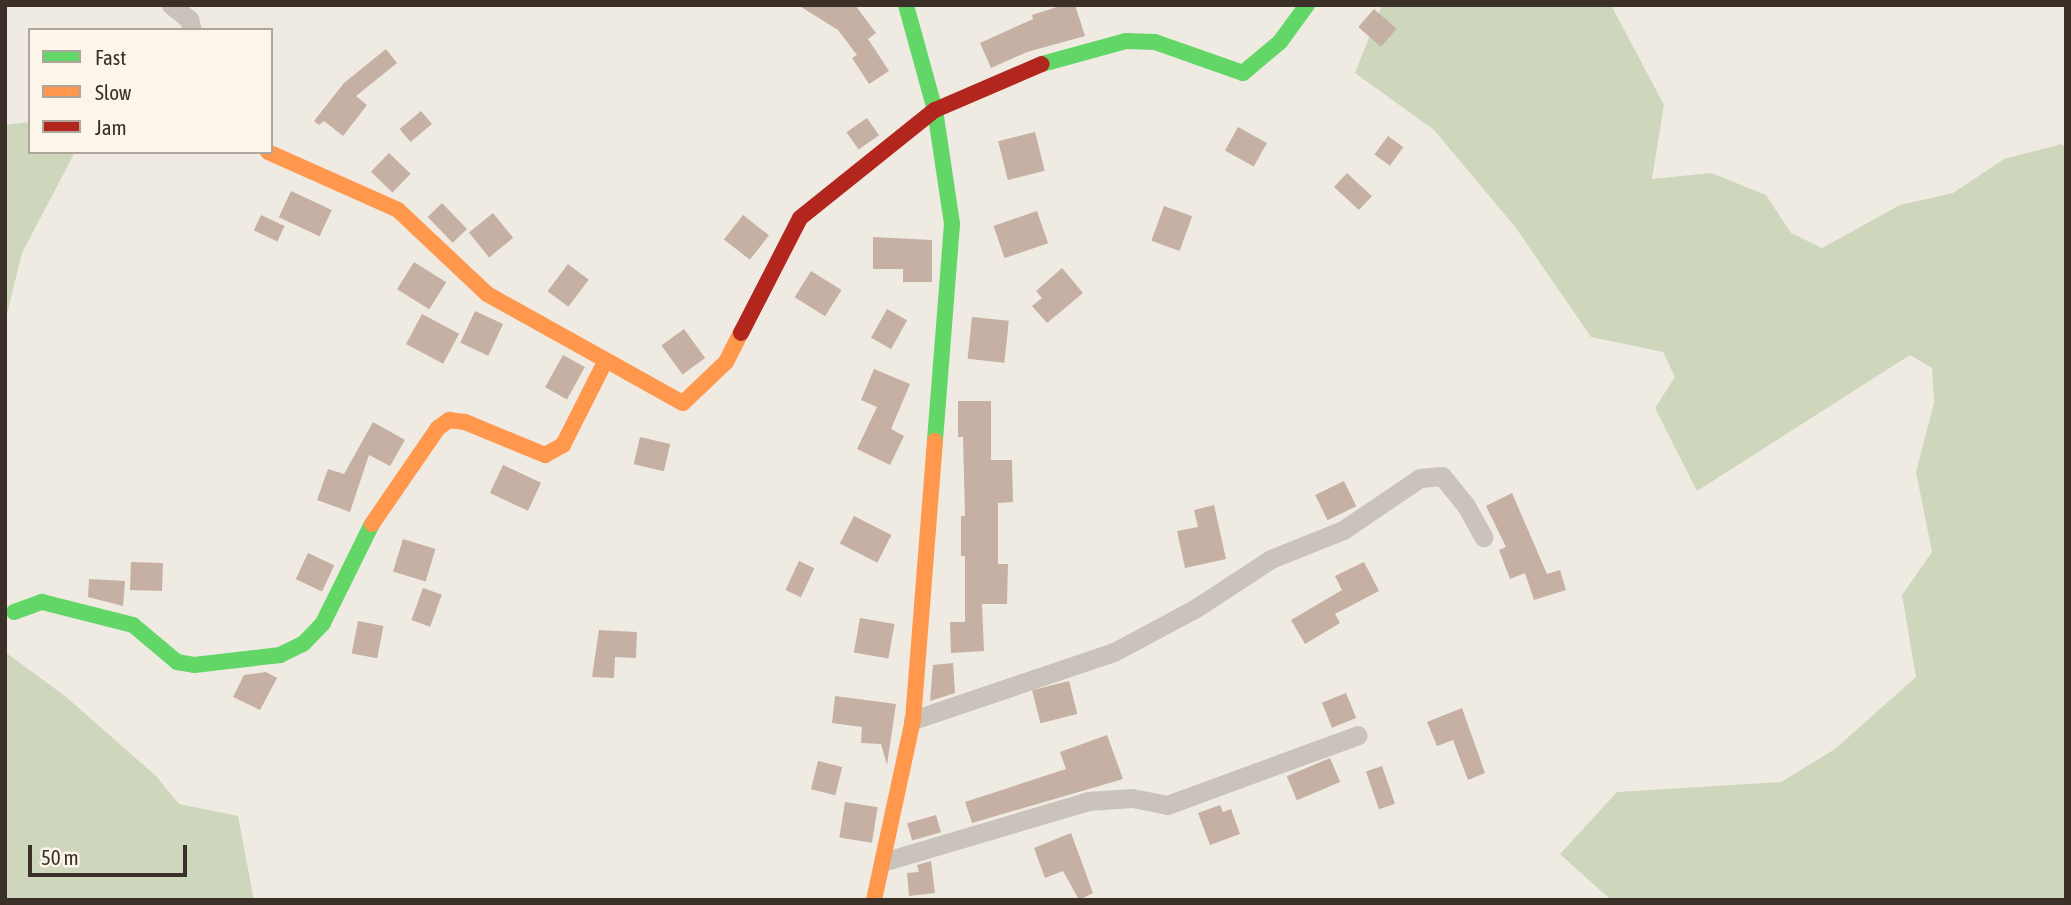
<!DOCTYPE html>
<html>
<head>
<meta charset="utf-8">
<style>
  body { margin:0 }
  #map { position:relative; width:2071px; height:905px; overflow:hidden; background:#efebe3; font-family:"Asap Condensed",sans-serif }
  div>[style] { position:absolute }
  .green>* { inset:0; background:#ced7bb }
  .building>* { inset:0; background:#c5b0a3; transform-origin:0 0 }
  .street>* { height:19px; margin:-9.5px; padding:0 9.5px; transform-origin:9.5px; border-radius:9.5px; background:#c9c3bb }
  .fast>* { height:16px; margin:-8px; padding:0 8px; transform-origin:8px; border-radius:8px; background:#63d668 }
  .slow>* { height:16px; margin:-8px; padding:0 8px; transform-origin:8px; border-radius:8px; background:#ff974d }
  .jam>* { height:16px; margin:-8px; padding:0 8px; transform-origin:8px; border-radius:8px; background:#b3261e }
  span { translate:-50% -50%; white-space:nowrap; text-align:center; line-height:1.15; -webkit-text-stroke:5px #fcf5ea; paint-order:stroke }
  .frame { position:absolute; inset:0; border:7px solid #3a3028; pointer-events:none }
  .legend { position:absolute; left:28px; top:28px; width:245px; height:126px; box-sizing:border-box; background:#fcf5ea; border:2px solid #aea69c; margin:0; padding:9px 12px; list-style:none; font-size:21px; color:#3a3028 }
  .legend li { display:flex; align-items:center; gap:14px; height:35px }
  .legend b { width:35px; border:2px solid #aea69c }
  .scale { position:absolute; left:28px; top:845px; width:159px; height:32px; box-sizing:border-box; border:4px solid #3a3028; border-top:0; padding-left:9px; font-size:21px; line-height:24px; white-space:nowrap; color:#3a3028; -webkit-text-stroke:5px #fcf5ea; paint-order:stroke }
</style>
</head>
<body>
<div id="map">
  <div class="green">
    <div style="clip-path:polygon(1382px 5px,1611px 5px,1664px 105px,1652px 179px,1711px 173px,1766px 195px,1791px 233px,1822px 248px,1900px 205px,1953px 193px,2004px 159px,2062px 144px,2066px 148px,2066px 900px,1611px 900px,1560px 854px,1617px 792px,1781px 782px,1835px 749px,1916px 677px,1902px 595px,1932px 552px,1916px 472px,1934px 403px,1932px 368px,1910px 355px,1697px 491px,1655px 408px,1675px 377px,1663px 352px,1591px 337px,1516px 228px,1434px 130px,1355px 73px)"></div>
    <div style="clip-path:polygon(30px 122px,30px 152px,75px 152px,22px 253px,5px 322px,5px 125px)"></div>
    <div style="clip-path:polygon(5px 652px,65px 696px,156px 776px,179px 804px,238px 816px,254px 900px,5px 900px)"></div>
  </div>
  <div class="building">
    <div style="clip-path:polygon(798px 5px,855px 5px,876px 33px,868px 39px,889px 71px,869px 84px,852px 58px,857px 55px,838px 30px)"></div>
    <div style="clip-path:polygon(1063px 5px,1075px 5px,1085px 36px,1027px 52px,991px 68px,980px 43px,1033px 19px,1032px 15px)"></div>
    <div style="left:1374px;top:9px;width:30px;height:24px;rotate:41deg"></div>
    <div style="clip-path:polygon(386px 49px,397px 63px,356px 96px,367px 105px,343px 136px,324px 121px,319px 125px,314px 121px,344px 83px)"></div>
    <div style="left:421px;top:111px;width:17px;height:28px;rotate:50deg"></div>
    <div style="left:867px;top:118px;width:21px;height:25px;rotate:55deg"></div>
    <div style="left:1238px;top:127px;width:33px;height:27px;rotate:29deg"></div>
    <div style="left:1035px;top:132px;width:40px;height:38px;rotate:76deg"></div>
    <div style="left:1388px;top:136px;width:19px;height:23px;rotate:36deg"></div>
    <div style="left:389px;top:153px;width:30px;height:26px;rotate:44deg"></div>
    <div style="left:1347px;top:173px;width:34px;height:19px;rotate:43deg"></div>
    <div style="left:291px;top:191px;width:45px;height:29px;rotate:25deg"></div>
    <div style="left:442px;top:203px;width:36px;height:20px;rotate:46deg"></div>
    <div style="left:1164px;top:206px;width:30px;height:37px;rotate:20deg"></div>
    <div style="left:1037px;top:211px;width:34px;height:46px;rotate:71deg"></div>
    <div style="left:493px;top:213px;width:32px;height:31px;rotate:51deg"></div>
    <div style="left:261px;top:215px;width:26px;height:17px;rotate:25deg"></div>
    <div style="left:743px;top:215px;width:33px;height:31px;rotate:38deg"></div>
    <div style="clip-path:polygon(873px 237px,932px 240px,932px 282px,903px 282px,903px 269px,873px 269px)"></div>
    <div style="left:414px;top:262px;width:38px;height:32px;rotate:32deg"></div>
    <div style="left:568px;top:264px;width:26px;height:34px;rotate:37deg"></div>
    <div style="clip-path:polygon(1062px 268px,1083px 293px,1047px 323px,1032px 306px,1042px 298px,1036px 291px)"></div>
    <div style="left:811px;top:271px;width:36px;height:31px;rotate:32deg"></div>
    <div style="left:887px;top:309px;width:23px;height:33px;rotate:29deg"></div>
    <div style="left:475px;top:311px;width:31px;height:35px;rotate:25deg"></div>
    <div style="left:422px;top:314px;width:42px;height:34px;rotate:28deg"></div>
    <div style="left:972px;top:317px;width:37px;height:42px;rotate:6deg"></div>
    <div style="left:684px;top:329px;width:36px;height:28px;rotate:54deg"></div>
    <div style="left:563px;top:355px;width:25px;height:37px;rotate:29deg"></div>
    <div style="clip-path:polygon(874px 369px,910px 384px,891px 429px,904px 436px,890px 465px,857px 449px,877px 407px,861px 400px)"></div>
    <div style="clip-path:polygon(958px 401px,991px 401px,991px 460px,1012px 460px,1013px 502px,998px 503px,998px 564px,1008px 564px,1007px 604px,982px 604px,984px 651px,951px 653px,950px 622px,965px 622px,965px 556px,961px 556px,961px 516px,965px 516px,963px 437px,958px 437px)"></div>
    <div style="clip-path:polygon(373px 422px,405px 440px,390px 466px,369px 455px,350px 512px,317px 500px,328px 469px,344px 474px)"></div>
    <div style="left:640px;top:437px;width:31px;height:28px;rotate:13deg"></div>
    <div style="left:503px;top:465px;width:42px;height:31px;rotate:25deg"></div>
    <div style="left:1344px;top:481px;width:28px;height:32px;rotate:64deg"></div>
    <div style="clip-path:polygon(1512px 493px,1547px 574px,1560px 570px,1566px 590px,1534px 600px,1525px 573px,1510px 579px,1499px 550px,1506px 547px,1486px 506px)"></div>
    <div style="clip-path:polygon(1214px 505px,1226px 559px,1185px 568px,1177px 531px,1198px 527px,1194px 510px)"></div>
    <div style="left:854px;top:516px;width:42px;height:31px;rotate:27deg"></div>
    <div style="left:403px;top:539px;width:34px;height:34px;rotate:17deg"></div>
    <div style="left:308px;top:553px;width:29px;height:29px;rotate:25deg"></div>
    <div style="left:799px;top:561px;width:17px;height:32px;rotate:25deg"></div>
    <div style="left:131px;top:562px;width:32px;height:28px;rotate:2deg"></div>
    <div style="clip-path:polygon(1364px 562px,1379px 591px,1335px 614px,1340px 623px,1305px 644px,1291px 620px,1342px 590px,1335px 576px)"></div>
    <div style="clip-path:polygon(89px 579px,125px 581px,123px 606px,88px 597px)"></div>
    <div style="left:423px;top:588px;width:20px;height:34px;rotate:20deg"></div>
    <div style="left:860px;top:618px;width:35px;height:35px;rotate:10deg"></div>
    <div style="left:358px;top:621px;width:26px;height:33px;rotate:11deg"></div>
    <div style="clip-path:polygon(599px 630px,637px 632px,636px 658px,615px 657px,614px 678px,592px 677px)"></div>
    <div style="clip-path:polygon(953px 663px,955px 693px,930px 701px,933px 665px)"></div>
    <div style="clip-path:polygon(266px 672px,277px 678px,260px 710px,233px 697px,244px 675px)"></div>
    <div style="left:1069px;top:681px;width:34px;height:38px;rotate:76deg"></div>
    <div style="left:1346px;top:693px;width:27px;height:26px;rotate:68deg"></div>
    <div style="clip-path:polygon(835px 696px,896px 704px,887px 765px,881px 744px,861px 743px,862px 727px,832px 723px)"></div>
    <div style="clip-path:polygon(1462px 708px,1485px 773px,1468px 780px,1453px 740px,1437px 746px,1427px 722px)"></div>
    <div style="clip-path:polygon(1107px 735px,1123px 779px,972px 823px,965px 802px,1066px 769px,1060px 752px)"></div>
    <div style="left:1330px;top:758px;width:26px;height:47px;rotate:67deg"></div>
    <div style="left:818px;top:761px;width:25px;height:29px;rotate:14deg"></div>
    <div style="left:1382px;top:766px;width:40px;height:17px;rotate:71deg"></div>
    <div style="left:845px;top:802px;width:33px;height:36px;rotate:9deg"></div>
    <div style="clip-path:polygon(1220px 805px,1223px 812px,1231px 809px,1240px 834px,1210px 845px,1198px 813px)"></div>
    <div style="left:936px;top:815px;width:18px;height:30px;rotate:74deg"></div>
    <div style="clip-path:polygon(1071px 833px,1093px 893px,1079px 900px,1063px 871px,1045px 878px,1034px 848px)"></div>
    <div style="clip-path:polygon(931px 861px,935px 893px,909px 896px,907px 873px,919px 872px,917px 865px)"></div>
  </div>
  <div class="street">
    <div style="left:171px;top:5px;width:23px;rotate:38deg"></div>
    <div style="left:189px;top:19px;width:11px;rotate:75deg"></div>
    <div style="left:913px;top:720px;width:212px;rotate:-18.7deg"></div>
    <div style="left:1114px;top:652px;width:93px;rotate:-28.2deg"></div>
    <div style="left:1196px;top:608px;width:90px;rotate:-33.2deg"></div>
    <div style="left:1271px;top:559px;width:78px;rotate:-21.9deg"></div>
    <div style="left:1343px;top:530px;width:93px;rotate:-34deg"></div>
    <div style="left:1420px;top:478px;width:22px;rotate:-5deg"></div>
    <div style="left:1442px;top:476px;width:36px;rotate:51deg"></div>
    <div style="left:1465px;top:504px;width:38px;rotate:61deg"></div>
    <div style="left:886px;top:861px;width:211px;rotate:-16.5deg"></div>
    <div style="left:1088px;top:801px;width:44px;rotate:-3.9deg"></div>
    <div style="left:1132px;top:798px;width:36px;rotate:11deg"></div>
    <div style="left:1167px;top:805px;width:203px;rotate:-20.1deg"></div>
  </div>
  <div class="fast">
    <div style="left:906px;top:5px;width:109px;rotate:74.6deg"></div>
    <div style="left:935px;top:110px;width:115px;rotate:81.5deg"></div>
    <div style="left:952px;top:224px;width:218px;rotate:94.5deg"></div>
    <div style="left:1042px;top:64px;width:87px;rotate:-15.3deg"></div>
    <div style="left:1126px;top:41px;width:29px;rotate:2deg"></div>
    <div style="left:1155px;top:42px;width:93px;rotate:19.4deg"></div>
    <div style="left:1243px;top:73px;width:48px;rotate:-40deg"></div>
    <div style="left:1280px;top:42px;width:46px;rotate:-53.9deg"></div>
    <div style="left:14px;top:612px;width:30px;rotate:-20deg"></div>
    <div style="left:42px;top:602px;width:94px;rotate:14.2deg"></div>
    <div style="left:133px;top:625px;width:57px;rotate:40.1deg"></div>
    <div style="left:177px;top:662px;width:17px;rotate:10deg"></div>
    <div style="left:194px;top:665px;width:87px;rotate:-6.6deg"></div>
    <div style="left:280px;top:655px;width:25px;rotate:-26deg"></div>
    <div style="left:303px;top:644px;width:29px;rotate:-46deg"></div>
    <div style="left:323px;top:623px;width:110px;rotate:-63.7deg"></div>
  </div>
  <div class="slow">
    <div style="left:268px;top:152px;width:142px;rotate:24deg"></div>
    <div style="left:398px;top:210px;width:122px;rotate:43.3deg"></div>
    <div style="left:487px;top:294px;width:224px;rotate:29.1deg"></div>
    <div style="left:683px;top:403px;width:59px;rotate:-43.6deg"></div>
    <div style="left:726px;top:362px;width:33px;rotate:-63deg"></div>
    <div style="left:372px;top:524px;width:116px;rotate:-55.5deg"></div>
    <div style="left:438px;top:428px;width:14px;rotate:-36deg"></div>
    <div style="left:449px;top:420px;width:16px;rotate:7deg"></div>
    <div style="left:465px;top:422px;width:87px;rotate:22.4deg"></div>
    <div style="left:545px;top:455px;width:21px;rotate:-29deg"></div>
    <div style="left:563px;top:445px;width:93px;rotate:-63.2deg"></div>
    <div style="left:874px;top:900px;width:184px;rotate:-77.8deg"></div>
    <div style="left:913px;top:720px;width:280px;rotate:-85.5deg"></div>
  </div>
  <div class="jam">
    <div style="left:741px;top:333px;width:129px;rotate:-62.8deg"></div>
    <div style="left:800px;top:218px;width:173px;rotate:-38.7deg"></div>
    <div style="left:935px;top:110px;width:116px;rotate:-23.3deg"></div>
  </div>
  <div class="frame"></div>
  <ul class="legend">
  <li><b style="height:9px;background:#63d668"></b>Fast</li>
  <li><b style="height:9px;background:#ff974d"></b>Slow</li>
  <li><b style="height:9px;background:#b3261e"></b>Jam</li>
  </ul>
  <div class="scale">50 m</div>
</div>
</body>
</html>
